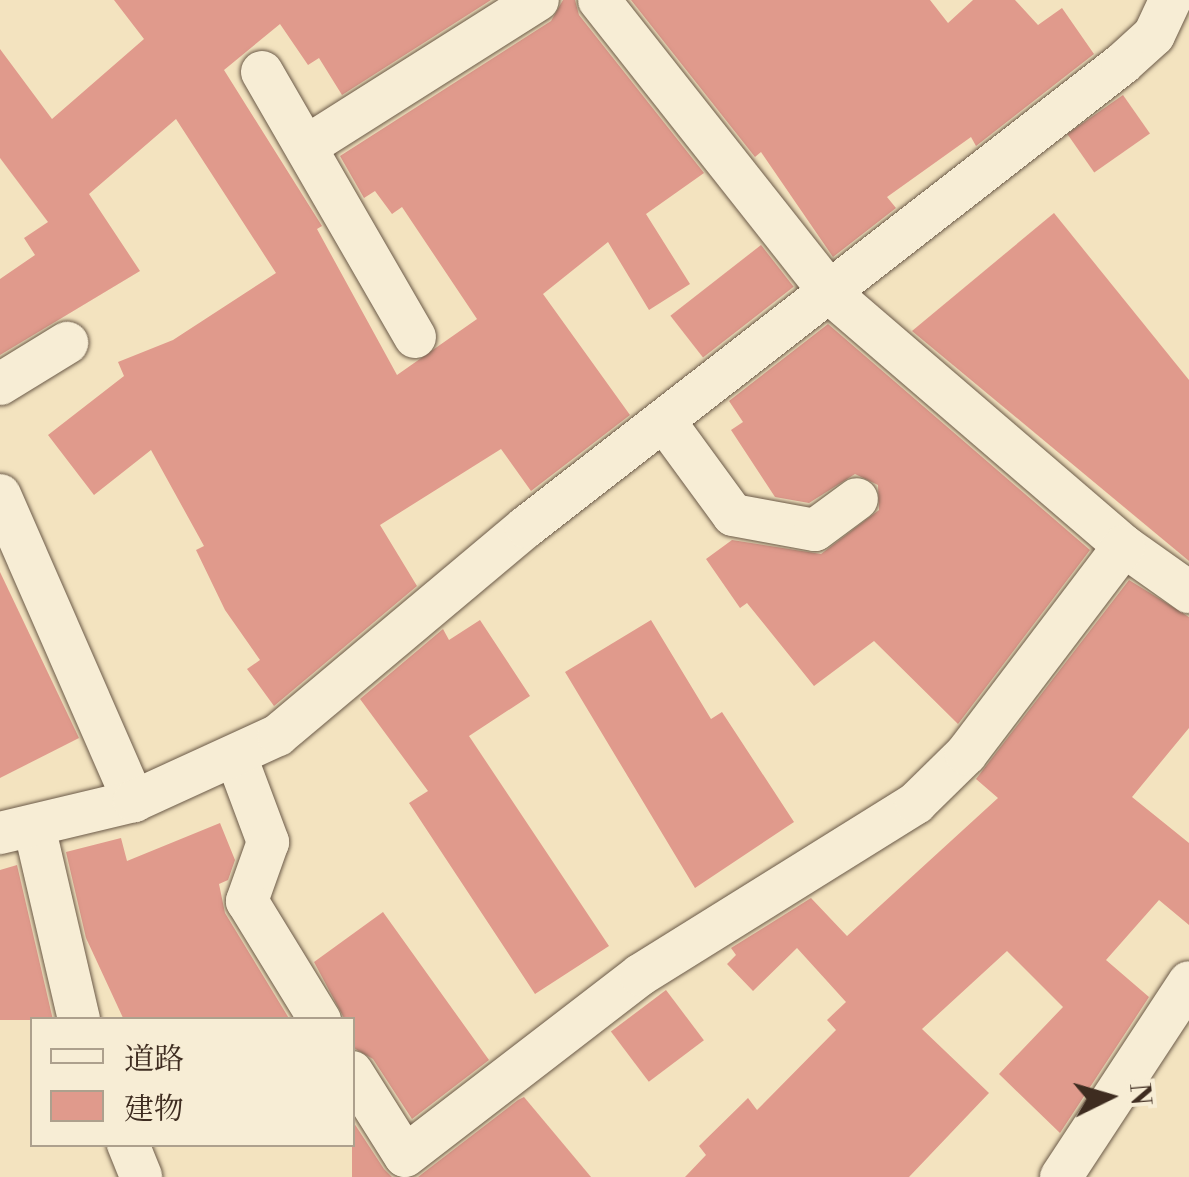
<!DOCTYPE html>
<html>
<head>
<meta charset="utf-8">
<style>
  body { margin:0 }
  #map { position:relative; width:1189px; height:1177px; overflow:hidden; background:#f3e3bf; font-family:"Libre Bodoni","Noto Serif JP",serif }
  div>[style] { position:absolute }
  .building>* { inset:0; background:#e09a8c; transform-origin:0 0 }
  .roads { filter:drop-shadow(0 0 2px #6b5a48) drop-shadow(0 0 2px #6b5a48) }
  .minor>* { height:42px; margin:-21px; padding:0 21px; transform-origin:21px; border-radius:21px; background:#f7edd5 }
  span { translate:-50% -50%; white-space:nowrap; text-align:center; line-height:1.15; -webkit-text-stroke:9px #f7edd5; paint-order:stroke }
  .legend { position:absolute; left:30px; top:1017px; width:325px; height:130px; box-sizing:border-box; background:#f7edd5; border:2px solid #ada08d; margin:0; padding:12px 18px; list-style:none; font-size:30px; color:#3e2c20 }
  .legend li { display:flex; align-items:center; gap:20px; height:50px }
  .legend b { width:50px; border:2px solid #ada08d }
  .north { position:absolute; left:1059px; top:1047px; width:100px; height:100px; -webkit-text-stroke:8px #f7edd5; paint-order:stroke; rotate:85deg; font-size:28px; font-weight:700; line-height:40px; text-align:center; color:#3e2c20 }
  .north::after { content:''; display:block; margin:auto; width:35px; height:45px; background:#3e2c20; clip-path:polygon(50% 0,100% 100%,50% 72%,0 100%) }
</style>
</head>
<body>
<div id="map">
  <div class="building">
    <div style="clip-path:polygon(114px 0,491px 0,342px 95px,319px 58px,308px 65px,280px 24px,224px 70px,322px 226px,317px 229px,397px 375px,477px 319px,402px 207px,392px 214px,375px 191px,364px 198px,340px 156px,551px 21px,563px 0,575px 0,579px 15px,704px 173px,646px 214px,690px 284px,649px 310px,608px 242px,543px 294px,630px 415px,531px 491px,501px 449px,380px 525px,417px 586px,274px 706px,247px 669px,260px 660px,225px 610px,196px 550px,204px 546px,151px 450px,94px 495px,48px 435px,124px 376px,118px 362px,173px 340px,276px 273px,176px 119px,89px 194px,140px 271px,0 355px,0 279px,35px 255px,24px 238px,48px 222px,0 158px,0 49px,52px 119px,144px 39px)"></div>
    <div style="clip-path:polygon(631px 0,930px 0,948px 23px,973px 0,1015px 0,1038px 25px,1062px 8px,1094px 54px,976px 146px,971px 137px,887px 197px,896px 208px,833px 257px,761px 152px,755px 157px)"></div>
    <div style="left:1123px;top:95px;width:47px;height:68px;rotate:55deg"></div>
    <div style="clip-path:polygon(1054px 213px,1189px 380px,1189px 561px,912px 331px)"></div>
    <div style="left:761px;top:245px;width:53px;height:115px;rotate:52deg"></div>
    <div style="clip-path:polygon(828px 324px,1090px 550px,958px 724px,874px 641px,814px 686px,747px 603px,740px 608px,706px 559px,732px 540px,821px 554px,879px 510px,878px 485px,855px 474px,809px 503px,775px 497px,731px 430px,743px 422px,729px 401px)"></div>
    <div style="clip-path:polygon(0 572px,79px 738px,0 778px)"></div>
    <div style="clip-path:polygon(1129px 580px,1189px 617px,1189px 728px,1132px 797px,1189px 843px,1189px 925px,1159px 900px,1106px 960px,1149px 997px,1060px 1133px,999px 1074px,1063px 1007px,1007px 951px,922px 1029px,989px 1093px,909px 1177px,685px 1177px,706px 1155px,699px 1146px,748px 1098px,757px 1110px,836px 1030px,827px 1020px,846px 1002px,797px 948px,753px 991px,727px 964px,736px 955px,731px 948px,811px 898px,847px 936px,998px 798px,976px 779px)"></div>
    <div style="clip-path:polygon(480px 620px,530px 696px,469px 736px,609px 946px,535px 994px,409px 803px,428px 791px,360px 699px,443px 629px,449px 640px)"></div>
    <div style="clip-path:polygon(651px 620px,711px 719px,722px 712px,794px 822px,695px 888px,565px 672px)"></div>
    <div style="clip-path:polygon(220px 823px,235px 860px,228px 880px,219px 884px,225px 913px,290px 1020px,124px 1020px,86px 938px,66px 852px,121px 838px,127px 861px)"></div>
    <div style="clip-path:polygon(17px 865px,53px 1020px,0 1020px,0 870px)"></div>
    <div style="clip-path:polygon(383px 912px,489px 1060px,412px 1119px,373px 1059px,352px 1047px,352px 1020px,345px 1020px,314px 962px)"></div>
    <div style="left:666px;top:990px;width:63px;height:69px;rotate:53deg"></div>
    <div style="clip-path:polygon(524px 1097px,591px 1177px,418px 1177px,518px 1100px)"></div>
    <div style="clip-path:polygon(352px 1120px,384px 1169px,392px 1177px,352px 1177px)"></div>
  </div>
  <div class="roads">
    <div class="minor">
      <div style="left:599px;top:0;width:375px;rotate:51.7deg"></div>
      <div style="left:831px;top:294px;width:386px;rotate:40.7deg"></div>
      <div style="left:1124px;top:546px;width:80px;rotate:35.3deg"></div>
      <div style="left:262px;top:72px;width:306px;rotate:60deg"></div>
      <div style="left:307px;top:146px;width:273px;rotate:-32.3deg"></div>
      <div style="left:0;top:384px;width:79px;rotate:-31.5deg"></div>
      <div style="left:665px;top:422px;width:115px;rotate:53.8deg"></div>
      <div style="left:733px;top:515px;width:83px;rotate:10.4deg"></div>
      <div style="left:815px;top:530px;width:52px;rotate:-36.4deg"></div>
      <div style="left:0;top:495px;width:334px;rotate:66.4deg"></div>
      <div style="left:237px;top:759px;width:89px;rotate:69.5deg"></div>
      <div style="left:268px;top:842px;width:63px;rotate:109.6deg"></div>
      <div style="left:247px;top:901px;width:140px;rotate:58.5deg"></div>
      <div style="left:34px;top:826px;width:199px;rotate:76.9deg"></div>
      <div style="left:0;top:833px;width:138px;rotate:-13.4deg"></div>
      <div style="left:134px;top:801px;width:158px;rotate:-24.6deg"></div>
      <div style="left:278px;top:735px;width:324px;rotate:-40deg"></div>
      <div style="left:526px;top:527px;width:755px;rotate:-37.84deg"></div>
      <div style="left:1122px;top:64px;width:43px;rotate:-42.2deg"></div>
      <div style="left:1154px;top:35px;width:38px;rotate:-65deg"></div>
      <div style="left:352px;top:1072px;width:99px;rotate:57.8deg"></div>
      <div style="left:405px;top:1156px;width:297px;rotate:-37.6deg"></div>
      <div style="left:640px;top:975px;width:325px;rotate:-31.9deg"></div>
      <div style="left:916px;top:803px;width:70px;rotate:-44.4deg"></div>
      <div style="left:966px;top:754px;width:261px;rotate:-52.8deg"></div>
      <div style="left:128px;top:1144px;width:35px;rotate:68deg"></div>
      <div style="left:1061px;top:1177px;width:233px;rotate:-56.7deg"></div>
    </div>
  </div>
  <ul class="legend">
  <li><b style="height:12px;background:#f7edd5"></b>道路</li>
  <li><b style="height:28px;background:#e09a8c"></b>建物</li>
  </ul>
  <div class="north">N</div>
</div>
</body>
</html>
